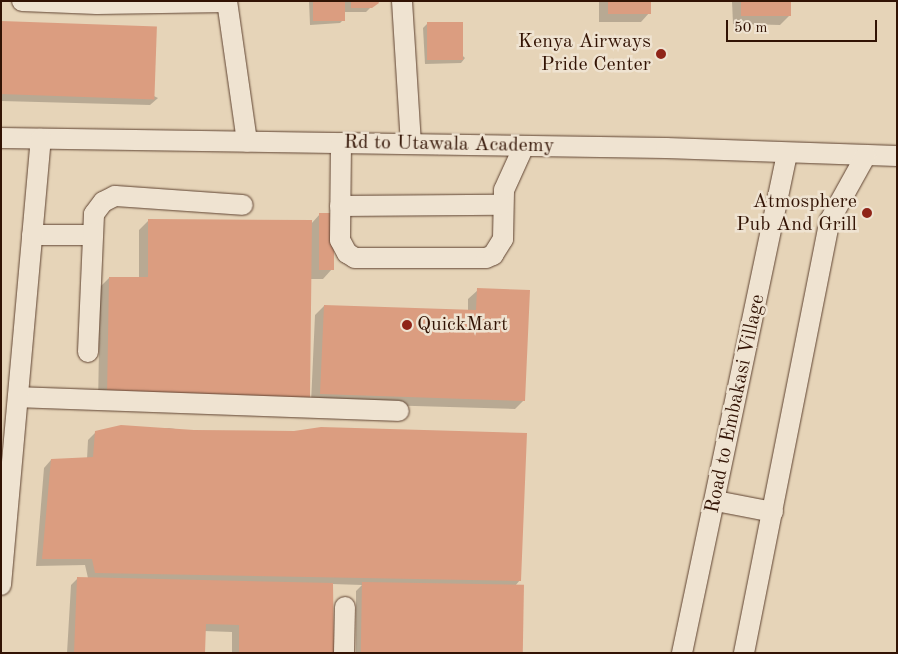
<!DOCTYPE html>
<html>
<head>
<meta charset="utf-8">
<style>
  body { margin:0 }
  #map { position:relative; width:898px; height:654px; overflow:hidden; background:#e6d4b8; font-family:"Old Standard TT",serif }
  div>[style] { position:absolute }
  .shadow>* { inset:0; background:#0003 }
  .building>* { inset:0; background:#db9d80; transform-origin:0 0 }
  .roads { filter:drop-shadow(0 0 1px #5f4331) drop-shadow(0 0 1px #5f4331) }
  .minor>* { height:20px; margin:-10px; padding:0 10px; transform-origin:10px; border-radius:10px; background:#efe3d1 }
  .dots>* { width:14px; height:14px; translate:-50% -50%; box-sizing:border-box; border:2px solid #efe3d1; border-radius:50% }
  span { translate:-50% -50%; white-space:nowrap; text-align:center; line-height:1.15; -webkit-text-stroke:5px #efe3d1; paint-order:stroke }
  .poi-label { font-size:20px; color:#321304 }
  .right { translate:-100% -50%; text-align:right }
  .left { translate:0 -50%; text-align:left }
  .street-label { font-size:20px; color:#321304 }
  .frame { position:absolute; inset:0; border:2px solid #321304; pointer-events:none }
  .scale { position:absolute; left:726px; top:20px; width:151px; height:22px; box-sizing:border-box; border:2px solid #321304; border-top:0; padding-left:6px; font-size:15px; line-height:18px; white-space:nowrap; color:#321304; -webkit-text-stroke:4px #efe3d1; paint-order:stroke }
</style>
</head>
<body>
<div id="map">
  <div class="shadow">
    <div style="clip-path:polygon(309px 1px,377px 1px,366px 12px,344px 12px,345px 18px,340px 23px,310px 25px)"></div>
    <div style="clip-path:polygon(599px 1px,650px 1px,650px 12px,641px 22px,599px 22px)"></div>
    <div style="clip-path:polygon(732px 1px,789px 1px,789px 16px,780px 25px,733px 24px)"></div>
    <div style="clip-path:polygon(1px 23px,158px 98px,150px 105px,1px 101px)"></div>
    <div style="clip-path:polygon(428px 23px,465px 58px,461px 63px,425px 64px,423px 28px)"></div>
    <div style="clip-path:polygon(320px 214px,332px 269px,323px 279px,310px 279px,98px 406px,100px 287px,109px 278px,139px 278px,139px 230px,149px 220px,311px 224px)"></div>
    <div style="clip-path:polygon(478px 290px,524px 400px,515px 409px,311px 403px,315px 315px,324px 306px,468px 311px,468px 299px)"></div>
    <div style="clip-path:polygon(169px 428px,194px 432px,520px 580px,515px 586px,522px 653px,356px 653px,356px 591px,362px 585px,332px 584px,332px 653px,232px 653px,232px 632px,204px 631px,204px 653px,67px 653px,71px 585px,78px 578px,88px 578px,85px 565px,36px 566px,44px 468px,51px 460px,87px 459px,88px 440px,96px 432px)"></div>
  </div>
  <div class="building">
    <div style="left:313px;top:1px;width:32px;height:20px"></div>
    <div style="clip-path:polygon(351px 1px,378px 1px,379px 3px,372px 8px,351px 8px)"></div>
    <div style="left:608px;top:1px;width:43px;height:13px"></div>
    <div style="left:741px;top:1px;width:50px;height:15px"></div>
    <div style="left:1px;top:21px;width:156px;height:73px;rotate:2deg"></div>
    <div style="left:427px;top:22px;width:36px;height:38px"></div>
    <div style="left:319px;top:213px;width:15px;height:57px"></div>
    <div style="clip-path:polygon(148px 219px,312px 220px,310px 399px,107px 397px,109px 277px,148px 277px)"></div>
    <div style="clip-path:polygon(477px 288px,530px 290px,525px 401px,320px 394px,324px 305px,476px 310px)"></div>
    <div style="clip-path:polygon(121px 425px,194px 430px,294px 431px,321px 427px,527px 433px,521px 581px,95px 573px,92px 559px,42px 559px,51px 459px,93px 457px,95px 431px)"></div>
    <div style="clip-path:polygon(77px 577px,333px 583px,334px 653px,239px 653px,239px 625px,206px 624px,205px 653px,74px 653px)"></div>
    <div style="left:362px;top:582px;width:162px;height:71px;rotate:1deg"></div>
  </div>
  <div class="roads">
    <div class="minor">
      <div style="left:22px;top:1px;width:75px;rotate:2.3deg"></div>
      <div style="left:97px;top:4px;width:130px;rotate:-0.9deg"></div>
      <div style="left:227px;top:1px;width:142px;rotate:81.9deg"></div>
      <div style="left:402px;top:1px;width:143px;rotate:86.4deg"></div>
      <div style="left:1px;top:138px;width:665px;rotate:0.86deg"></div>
      <div style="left:666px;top:148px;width:231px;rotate:2deg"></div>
      <div style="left:341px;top:143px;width:97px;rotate:90.6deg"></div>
      <div style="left:340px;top:240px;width:15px;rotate:62deg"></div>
      <div style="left:347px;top:253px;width:9px;rotate:32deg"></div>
      <div style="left:355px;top:258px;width:131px"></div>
      <div style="left:486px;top:258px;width:8px;rotate:-23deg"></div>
      <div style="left:493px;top:255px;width:19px;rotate:-58deg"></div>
      <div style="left:503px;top:239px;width:49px;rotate:-88.8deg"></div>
      <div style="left:504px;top:190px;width:48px;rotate:-65.6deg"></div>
      <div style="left:340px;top:206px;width:162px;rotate:-0.4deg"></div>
      <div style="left:32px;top:235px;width:60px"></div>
      <div style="left:88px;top:352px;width:138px;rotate:-87.5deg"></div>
      <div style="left:94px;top:214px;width:15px;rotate:-53deg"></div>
      <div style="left:103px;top:202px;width:13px;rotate:-27deg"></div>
      <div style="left:115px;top:196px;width:128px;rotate:4deg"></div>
      <div style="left:18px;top:397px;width:381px;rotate:2.1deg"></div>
      <div style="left:716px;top:501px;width:58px;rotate:10.9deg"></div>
      <div style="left:1px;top:585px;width:448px;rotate:-84.9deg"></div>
      <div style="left:344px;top:653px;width:46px;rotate:-88.8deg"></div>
      <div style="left:682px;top:653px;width:510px;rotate:-78.12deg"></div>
      <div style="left:744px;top:653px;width:441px;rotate:-78.8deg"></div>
      <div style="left:830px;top:220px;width:74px;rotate:-61deg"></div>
    </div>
  </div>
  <div class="dots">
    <div style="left:661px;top:54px;background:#8f2418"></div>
    <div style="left:867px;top:213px;background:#8f2418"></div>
    <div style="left:407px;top:325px;background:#8f2418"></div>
  </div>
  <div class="poi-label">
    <span class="right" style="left:651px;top:54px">Kenya Airways<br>Pride Center</span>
    <span class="right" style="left:857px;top:214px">Atmosphere<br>Pub And Grill</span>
    <span class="left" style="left:417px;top:325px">QuickMart</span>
  </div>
  <div class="street-label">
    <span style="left:449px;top:145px;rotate:1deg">Rd to Utawala Academy</span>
    <span style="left:736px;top:404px;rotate:-78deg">Road to Embakasi Village</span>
  </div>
  <div class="frame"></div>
  <div class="scale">50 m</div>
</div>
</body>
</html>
